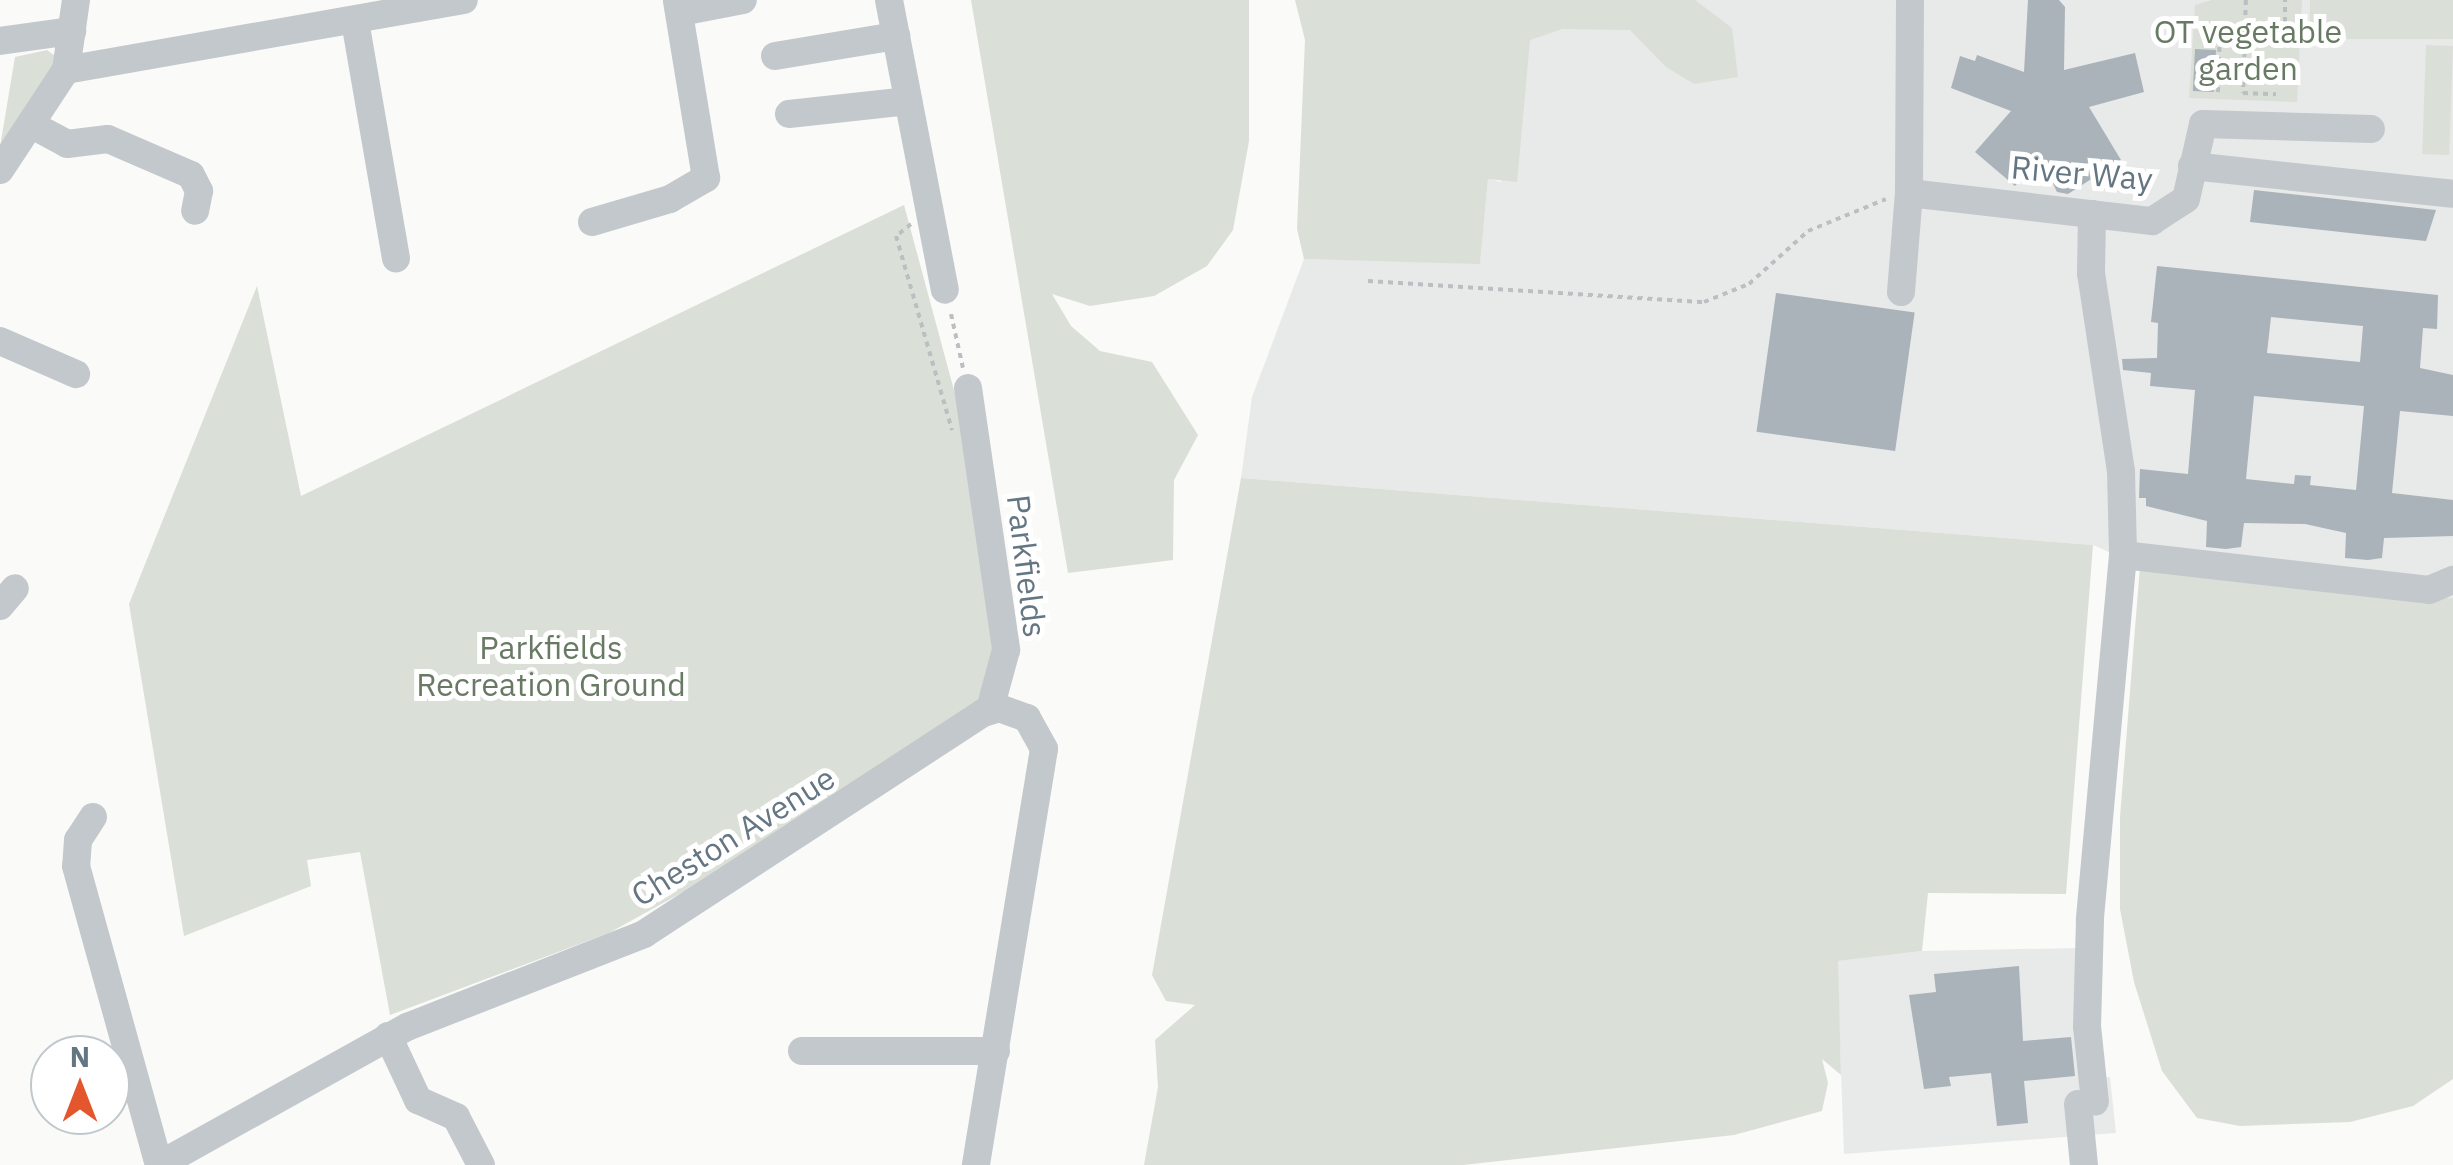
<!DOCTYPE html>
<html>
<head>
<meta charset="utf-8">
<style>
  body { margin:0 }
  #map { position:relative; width:2453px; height:1165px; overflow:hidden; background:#fafaf8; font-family:"IBM Plex Sans",sans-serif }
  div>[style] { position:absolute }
  .built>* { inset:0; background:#e8e9e9 }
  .green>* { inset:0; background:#dadfd7; transform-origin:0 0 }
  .building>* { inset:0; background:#aab3b9; transform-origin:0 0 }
  .path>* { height:4px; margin-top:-2px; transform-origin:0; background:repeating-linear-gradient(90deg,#bbbfc2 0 5px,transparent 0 10px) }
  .minor>* { height:28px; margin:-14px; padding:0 14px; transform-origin:14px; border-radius:14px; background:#c3c8cc }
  span { translate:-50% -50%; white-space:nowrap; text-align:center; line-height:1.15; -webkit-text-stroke:10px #fff; paint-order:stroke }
  .park-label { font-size:32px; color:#687a64 }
  .street-label { font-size:32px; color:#657683 }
  .north { position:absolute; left:30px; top:1035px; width:100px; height:100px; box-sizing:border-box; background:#fff; border:2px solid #c1c8cd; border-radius:50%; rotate:0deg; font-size:28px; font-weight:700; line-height:40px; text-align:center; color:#657683 }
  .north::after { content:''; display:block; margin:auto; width:35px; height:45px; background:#e4572e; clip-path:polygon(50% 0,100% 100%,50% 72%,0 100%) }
</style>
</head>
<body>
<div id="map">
  <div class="built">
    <div style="clip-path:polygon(1531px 0,2453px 0,2453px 598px,2140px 566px,2093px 545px,1241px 478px,1252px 397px,1304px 259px,1480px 263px,1488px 178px,1501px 182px)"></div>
    <div style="clip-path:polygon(2080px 948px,2086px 1079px,2110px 1077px,2116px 1133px,1844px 1154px,1837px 961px,1922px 951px)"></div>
  </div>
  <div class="green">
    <div style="clip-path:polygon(971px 0,1249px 0,1249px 141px,1233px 230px,1207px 266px,1154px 296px,1090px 306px,1052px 294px,1071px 326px,1100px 351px,1152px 362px,1198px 435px,1174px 480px,1173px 560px,1068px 573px)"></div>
    <div style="clip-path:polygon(1295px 0,1695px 0,1732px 28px,1738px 77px,1694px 84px,1666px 67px,1630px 30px,1562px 29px,1530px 40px,1517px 182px,1488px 179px,1480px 264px,1304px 259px,1297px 229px,1305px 40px)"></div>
    <div style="clip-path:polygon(2212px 0,2302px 0,2297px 102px,2189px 98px,2195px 5px)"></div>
    <div style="left:2310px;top:0;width:143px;height:39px"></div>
    <div style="left:2426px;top:45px;width:27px;height:109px;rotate:2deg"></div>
    <div style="clip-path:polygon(47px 50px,58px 58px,0 147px,15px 57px)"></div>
    <div style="clip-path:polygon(904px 205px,965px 431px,996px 649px,978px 700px,692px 887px,609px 933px,390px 1015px,360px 852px,307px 860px,311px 886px,184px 936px,129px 604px,257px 286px,301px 496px)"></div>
    <div style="clip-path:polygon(1241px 478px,2093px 545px,2066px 894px,1928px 893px,1922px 951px,1838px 961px,1841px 1075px,1822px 1059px,1828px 1083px,1822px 1111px,1734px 1135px,1463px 1165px,1144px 1165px,1158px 1087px,1155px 1040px,1195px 1005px,1166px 1001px,1152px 975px)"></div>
    <div style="clip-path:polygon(2140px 566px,2453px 598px,2453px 1079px,2413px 1106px,2350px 1122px,2240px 1126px,2197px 1118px,2162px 1071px,2134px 982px,2120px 909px,2120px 817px)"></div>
  </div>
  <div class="building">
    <div style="clip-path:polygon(2028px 0,2059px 0,2065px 7px,2064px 70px,2135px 53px,2144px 92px,2089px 107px,2121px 160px,2068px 194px,2057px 192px,2040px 156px,2015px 186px,1975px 152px,2011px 111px,1951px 88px,1960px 56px,1975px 61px,1977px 55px,2024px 72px)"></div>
    <div style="left:2195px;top:49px;width:21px;height:42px;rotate:3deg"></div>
    <div style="clip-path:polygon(2254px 190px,2436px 210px,2426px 241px,2368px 235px,2250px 222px)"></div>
    <div style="clip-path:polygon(evenodd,2157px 266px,2438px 295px,2437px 329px,2423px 328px,2420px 368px,2453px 375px,2453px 416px,2400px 411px,2392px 493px,2453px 500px,2453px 536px,2384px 538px,2382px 558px,2368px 560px,2345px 558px,2346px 533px,2305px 524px,2244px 523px,2241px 547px,2226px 549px,2206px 547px,2207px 521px,2146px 506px,2146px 498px,2139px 498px,2140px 469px,2188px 474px,2195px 390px,2150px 386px,2151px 373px,2123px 370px,2122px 359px,2157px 358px,2158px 323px,2151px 322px,2157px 266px,2271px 317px,2363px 326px,2360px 362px,2267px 353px,2271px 317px,2157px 266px,2254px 396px,2364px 406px,2356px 490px,2310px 485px,2311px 476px,2295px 475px,2294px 484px,2246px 479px,2254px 396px)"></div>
    <div style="left:1776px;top:293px;width:140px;height:140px;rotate:8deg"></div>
    <div style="clip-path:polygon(2019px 966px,2023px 1041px,2071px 1037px,2075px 1076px,2024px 1081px,2028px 1123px,1997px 1126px,1991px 1073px,1949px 1077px,1951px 1086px,1924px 1089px,1909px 995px,1936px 992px,1934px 974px)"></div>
  </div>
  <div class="path">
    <div style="left:2245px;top:25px;width:25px;rotate:-88deg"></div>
    <div style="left:2201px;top:29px;width:36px;rotate:2deg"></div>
    <div style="left:2253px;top:31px;width:32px;rotate:2deg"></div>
    <div style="left:2285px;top:32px;width:32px;rotate:-90deg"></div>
    <div style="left:2245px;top:42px;width:11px;rotate:-139deg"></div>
    <div style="left:2237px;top:35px;width:13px;rotate:-51deg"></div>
    <div style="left:2245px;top:25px;width:14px;rotate:54deg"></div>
    <div style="left:2253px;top:36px;width:10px;rotate:143deg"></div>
    <div style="left:2245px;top:42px;width:51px;rotate:92.2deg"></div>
    <div style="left:2243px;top:93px;width:33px;rotate:2deg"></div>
    <div style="left:2218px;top:92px;width:62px;rotate:-88.2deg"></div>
    <div style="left:911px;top:224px;width:19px;rotate:141deg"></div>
    <div style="left:896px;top:236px;width:202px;rotate:73.9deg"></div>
    <div style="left:1368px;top:281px;width:337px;rotate:3.6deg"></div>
    <div style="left:1704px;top:302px;width:48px;rotate:-21.8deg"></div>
    <div style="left:1749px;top:284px;width:79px;rotate:-41.9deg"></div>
    <div style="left:1808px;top:231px;width:84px;rotate:-22.3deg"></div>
    <div style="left:951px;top:314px;width:55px;rotate:77.5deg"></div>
  </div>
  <div class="minor">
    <div style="left:889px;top:0;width:295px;rotate:79.1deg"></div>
    <div style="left:681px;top:12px;width:63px;rotate:-11deg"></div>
    <div style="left:355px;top:21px;width:241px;rotate:80.2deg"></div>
    <div style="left:0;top:41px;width:73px;rotate:-7.9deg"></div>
    <div style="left:775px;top:56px;width:123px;rotate:-9.4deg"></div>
    <div style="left:66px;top:70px;width:404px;rotate:-10deg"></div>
    <div style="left:789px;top:114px;width:120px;rotate:-6.2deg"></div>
    <div style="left:32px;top:125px;width:40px;rotate:28deg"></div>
    <div style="left:67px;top:144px;width:41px;rotate:-7deg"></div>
    <div style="left:108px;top:139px;width:90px;rotate:23.4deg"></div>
    <div style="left:191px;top:175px;width:18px;rotate:63deg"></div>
    <div style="left:199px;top:191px;width:20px;rotate:101deg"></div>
    <div style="left:2192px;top:166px;width:262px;rotate:6.1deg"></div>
    <div style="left:0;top:170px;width:120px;rotate:-56.6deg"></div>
    <div style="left:66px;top:70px;width:71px;rotate:-81.9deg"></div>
    <div style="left:1909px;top:193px;width:245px;rotate:6.6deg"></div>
    <div style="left:2152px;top:221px;width:40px;rotate:-32.9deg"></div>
    <div style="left:2186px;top:199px;width:77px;rotate:-77.2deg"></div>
    <div style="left:2203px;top:124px;width:168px;rotate:1.7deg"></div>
    <div style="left:2092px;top:214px;width:59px;rotate:91deg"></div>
    <div style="left:2091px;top:273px;width:200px;rotate:81.4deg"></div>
    <div style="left:2121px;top:471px;width:84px;rotate:88.6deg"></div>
    <div style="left:2123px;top:555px;width:366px;rotate:95.2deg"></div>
    <div style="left:2090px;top:920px;width:106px;rotate:91.6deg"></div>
    <div style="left:2087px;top:1026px;width:76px;rotate:84deg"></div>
    <div style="left:592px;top:222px;width:81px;rotate:-16.4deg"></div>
    <div style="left:670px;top:199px;width:42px;rotate:-30.3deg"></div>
    <div style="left:706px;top:178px;width:180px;rotate:-99.3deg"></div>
    <div style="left:1901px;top:292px;width:99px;rotate:-85.4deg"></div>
    <div style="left:1909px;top:193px;width:193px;rotate:-89.7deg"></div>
    <div style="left:0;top:341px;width:83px;rotate:23.5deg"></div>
    <div style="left:968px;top:388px;width:265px;rotate:81.7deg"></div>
    <div style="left:1006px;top:650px;width:61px;rotate:105.2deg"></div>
    <div style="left:2123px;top:555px;width:308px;rotate:6.5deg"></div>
    <div style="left:2429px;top:590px;width:26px;rotate:-23deg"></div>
    <div style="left:0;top:606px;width:23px;rotate:-50deg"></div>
    <div style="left:93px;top:817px;width:27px;rotate:123deg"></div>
    <div style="left:78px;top:840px;width:26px;rotate:94deg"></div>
    <div style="left:76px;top:866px;width:310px;rotate:74.5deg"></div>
    <div style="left:388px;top:1036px;width:71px;rotate:64.9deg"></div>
    <div style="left:418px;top:1100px;width:42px;rotate:24.1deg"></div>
    <div style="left:456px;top:1117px;width:54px;rotate:62.5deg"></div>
    <div style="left:802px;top:1051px;width:194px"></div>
    <div style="left:2078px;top:1104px;width:61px;rotate:84.4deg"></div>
    <div style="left:159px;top:1165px;width:284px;rotate:-29.1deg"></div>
    <div style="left:407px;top:1027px;width:255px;rotate:-21.4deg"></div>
    <div style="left:644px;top:934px;width:405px;rotate:-33.1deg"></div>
    <div style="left:983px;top:713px;width:17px;rotate:-17deg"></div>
    <div style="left:999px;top:708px;width:30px;rotate:20deg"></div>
    <div style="left:1027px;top:718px;width:35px;rotate:61deg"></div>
    <div style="left:1044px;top:749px;width:422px;rotate:99.3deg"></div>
  </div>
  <div class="park-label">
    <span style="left:2248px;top:50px">OT vegetable<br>garden</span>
    <span style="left:551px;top:666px">Parkfields<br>Recreation Ground</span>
  </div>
  <div class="street-label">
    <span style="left:2082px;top:173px;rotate:5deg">River Way</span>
    <span style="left:1027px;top:566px;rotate:83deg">Parkfields</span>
    <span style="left:733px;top:836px;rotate:-32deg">Cheston Avenue</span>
  </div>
  <div class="north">N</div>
</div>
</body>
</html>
